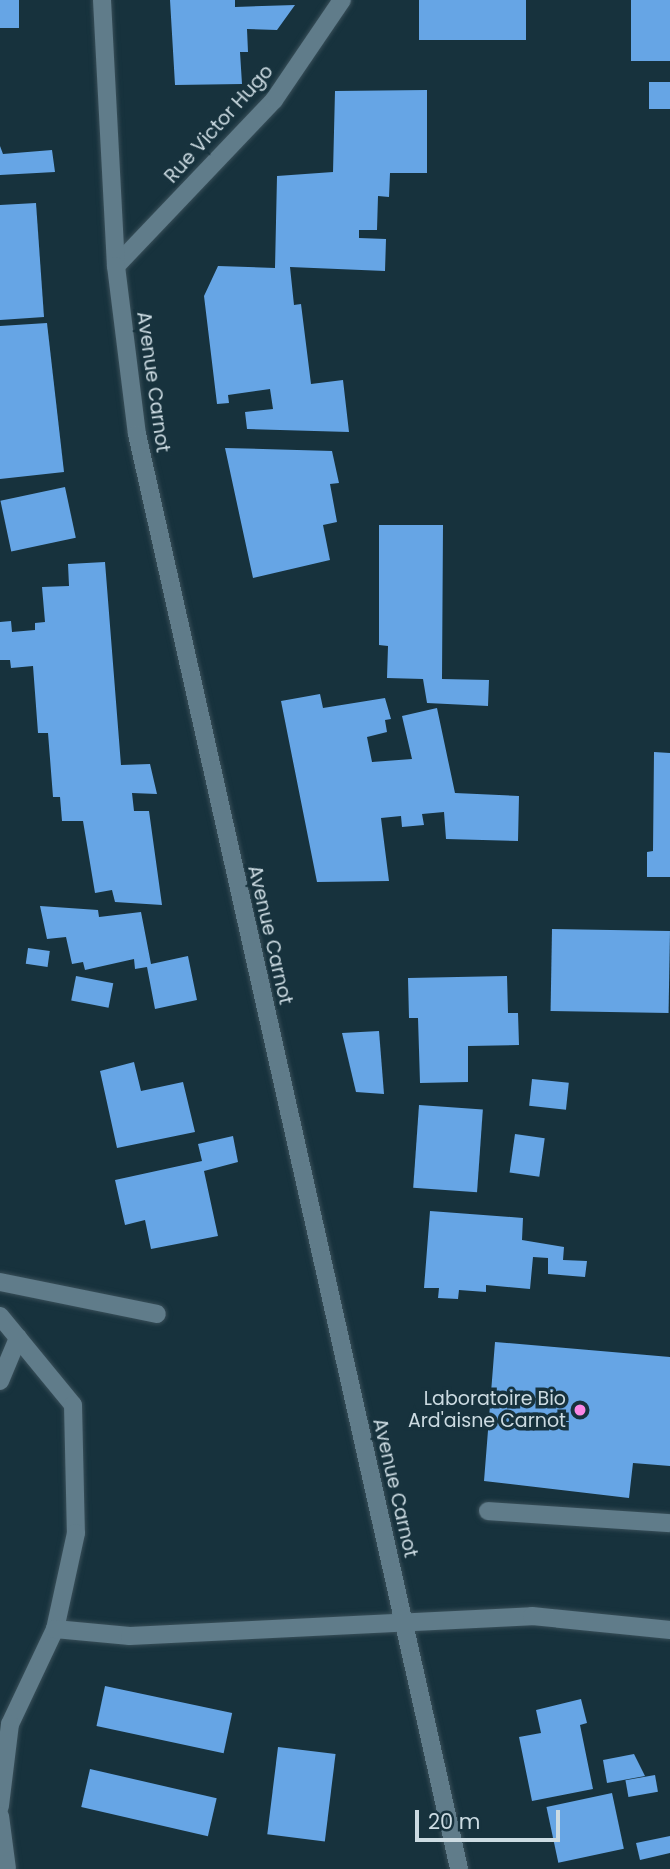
<!DOCTYPE html>
<html>
<head>
<meta charset="utf-8">
<style>
  body { margin:0 }
  #map { position:relative; width:670px; height:1869px; overflow:hidden; background:#17323d; font-family:Poppins,sans-serif }
  div>[style] { position:absolute }
  .building>* { inset:0; background:#66a5e5; transform-origin:0 0 }
  .roads { filter:drop-shadow(0 0 2px #394f59) drop-shadow(0 0 2px #394f59) }
  .service>* { height:18px; margin:-9px; padding:0 9px; transform-origin:9px; border-radius:9px; background:#607c8a }
  .minor>* { height:18px; margin:-9px; padding:0 9px; transform-origin:9px; border-radius:9px; background:#607c8a }
  .secondary>* { height:18px; margin:-9px; padding:0 9px; transform-origin:9px; border-radius:9px; background:#607c8a }
  .dots>* { width:19px; height:19px; translate:-50% -50%; box-sizing:border-box; border:4px solid #17323d; border-radius:50% }
  span { translate:-50% -50%; white-space:nowrap; text-align:center; line-height:1.15; -webkit-text-stroke:7px #17323d; paint-order:stroke }
  .street-label { font-size:19px; color:#ccdbe2 }
  .poi-label { font-size:19px; color:#ccdbe2 }
  .right { translate:-100% -50%; text-align:right }
  .scale { position:absolute; left:415px; top:1810px; width:145px; height:32px; box-sizing:border-box; border:4px solid #ccdbe2; border-top:0; padding-left:9px; font-size:21px; line-height:24px; white-space:nowrap; color:#ccdbe2; -webkit-text-stroke:5px #17323d; paint-order:stroke }
</style>
</head>
<body>
<div id="map">
  <div class="building">
    <div style="left:0;top:0;width:19px;height:28px"></div>
    <div style="clip-path:polygon(170px 0,235px 0,235px 7px,295px 5px,277px 30px,247px 29px,248px 52px,240px 52px,242px 84px,175px 85px)"></div>
    <div style="left:419px;top:0;width:107px;height:40px"></div>
    <div style="left:631px;top:0;width:39px;height:61px"></div>
    <div style="left:649px;top:82px;width:21px;height:27px"></div>
    <div style="clip-path:polygon(427px 90px,427px 173px,390px 173px,389px 197px,378px 196px,377px 230px,359px 230px,359px 238px,386px 239px,385px 271px,290px 267px,294px 305px,301px 304px,311px 384px,343px 380px,349px 432px,247px 429px,245px 412px,273px 409px,270px 389px,228px 395px,229px 403px,217px 404px,204px 296px,218px 266px,275px 268px,277px 176px,333px 172px,335px 91px)"></div>
    <div style="clip-path:polygon(0 146px,3px 154px,52px 150px,55px 172px,0 175px)"></div>
    <div style="clip-path:polygon(36px 203px,44px 317px,0 320px,0 205px)"></div>
    <div style="clip-path:polygon(47px 323px,64px 472px,0 479px,0 326px)"></div>
    <div style="clip-path:polygon(225px 448px,332px 451px,339px 483px,330px 484px,337px 522px,323px 525px,330px 560px,253px 578px)"></div>
    <div style="left:65px;top:487px;width:52px;height:66px;rotate:78deg"></div>
    <div style="clip-path:polygon(379px 525px,443px 525px,442px 679px,489px 680px,488px 706px,427px 703px,423px 679px,387px 678px,388px 646px,379px 645px)"></div>
    <div style="clip-path:polygon(105px 562px,121px 765px,150px 764px,157px 794px,132px 793px,134px 811px,149px 811px,162px 905px,115px 902px,112px 890px,95px 893px,83px 821px,62px 821px,60px 797px,53px 797px,48px 733px,38px 733px,33px 666px,11px 668px,10px 660px,0 660px,0 622px,11px 621px,12px 632px,35px 630px,35px 623px,45px 622px,42px 587px,69px 586px,68px 564px)"></div>
    <div style="clip-path:polygon(320px 694px,323px 708px,385px 698px,391px 719px,385px 720px,387px 732px,367px 737px,372px 762px,412px 759px,402px 716px,437px 708px,455px 793px,519px 796px,518px 841px,446px 839px,444px 812px,422px 814px,424px 825px,402px 827px,401px 816px,381px 818px,389px 881px,317px 882px,281px 701px)"></div>
    <div style="clip-path:polygon(654px 752px,670px 753px,670px 877px,647px 877px,647px 852px,653px 851px)"></div>
    <div style="clip-path:polygon(40px 906px,98px 910px,99px 917px,141px 912px,151px 964px,188px 956px,197px 1000px,155px 1009px,147px 967px,135px 969px,134px 959px,85px 970px,83px 962px,72px 964px,66px 937px,47px 939px)"></div>
    <div style="left:552px;top:929px;width:118px;height:82px;rotate:1deg"></div>
    <div style="left:28px;top:948px;width:22px;height:16px;rotate:8deg"></div>
    <div style="left:76px;top:976px;width:38px;height:25px;rotate:11deg"></div>
    <div style="clip-path:polygon(507px 976px,508px 1013px,518px 1013px,519px 1045px,468px 1046px,468px 1082px,420px 1083px,418px 1018px,409px 1018px,408px 978px)"></div>
    <div style="clip-path:polygon(379px 1031px,384px 1094px,356px 1092px,342px 1033px)"></div>
    <div style="clip-path:polygon(134px 1062px,141px 1091px,183px 1082px,195px 1132px,117px 1148px,100px 1071px)"></div>
    <div style="left:532px;top:1079px;width:37px;height:27px;rotate:6deg"></div>
    <div style="left:419px;top:1105px;width:64px;height:83px;rotate:4deg"></div>
    <div style="left:515px;top:1134px;width:30px;height:39px;rotate:8deg"></div>
    <div style="clip-path:polygon(233px 1136px,238px 1162px,204px 1171px,218px 1236px,151px 1249px,145px 1220px,125px 1225px,115px 1180px,202px 1161px,198px 1144px)"></div>
    <div style="clip-path:polygon(430px 1211px,523px 1218px,522px 1240px,564px 1247px,563px 1260px,587px 1261px,585px 1277px,548px 1274px,548px 1258px,533px 1257px,530px 1289px,486px 1285px,486px 1292px,459px 1290px,458px 1299px,438px 1298px,439px 1288px,424px 1288px)"></div>
    <div style="clip-path:polygon(495px 1342px,670px 1357px,670px 1466px,633px 1463px,629px 1498px,484px 1481px)"></div>
    <div style="left:105px;top:1686px;width:130px;height:41px;rotate:12deg"></div>
    <div style="clip-path:polygon(581px 1699px,587px 1723px,580px 1725px,593px 1789px,532px 1801px,519px 1737px,541px 1733px,536px 1710px)"></div>
    <div style="left:278px;top:1747px;width:58px;height:88px;rotate:7deg"></div>
    <div style="clip-path:polygon(634px 1754px,645px 1776px,607px 1783px,603px 1760px)"></div>
    <div style="left:90px;top:1769px;width:130px;height:39px;rotate:13deg"></div>
    <div style="left:655px;top:1775px;width:17px;height:30px;rotate:80deg"></div>
    <div style="left:612px;top:1793px;width:57px;height:67px;rotate:78deg"></div>
    <div style="clip-path:polygon(670px 1836px,670px 1853px,640px 1860px,636px 1843px)"></div>
  </div>
  <div class="roads">
    <div class="service">
      <div style="left:0;top:1282px;width:160px;rotate:11.5deg"></div>
      <div style="left:0;top:1381px;width:47px;rotate:-67.3deg"></div>
      <div style="left:488px;top:1511px;width:182px;rotate:3.8deg"></div>
    </div>
    <div class="minor">
      <div style="left:116px;top:266px;width:229px;rotate:-46.4deg"></div>
      <div style="left:274px;top:100px;width:121px;rotate:-55.8deg"></div>
      <div style="left:0;top:1316px;width:115px;rotate:50.6deg"></div>
      <div style="left:73px;top:1405px;width:128px;rotate:88.7deg"></div>
      <div style="left:76px;top:1533px;width:98px;rotate:102.3deg"></div>
      <div style="left:55px;top:1629px;width:105px;rotate:115.3deg"></div>
      <div style="left:10px;top:1724px;width:83px;rotate:97deg"></div>
      <div style="left:55px;top:1629px;width:75px;rotate:5.3deg"></div>
      <div style="left:130px;top:1636px;width:402px;rotate:-2.8deg"></div>
      <div style="left:532px;top:1616px;width:139px;rotate:5.8deg"></div>
      <div style="left:0;top:1816px;width:53px;rotate:82.5deg"></div>
    </div>
    <div class="secondary">
      <div style="left:102px;top:0;width:266px;rotate:87deg"></div>
      <div style="left:116px;top:266px;width:169px;rotate:82.9deg"></div>
      <div style="left:137px;top:434px;width:1471px;rotate:77.35deg"></div>
    </div>
  </div>
  <div class="dots">
    <div style="left:580px;top:1410px;background:#fb87e6"></div>
  </div>
  <div class="street-label">
    <span style="left:219px;top:124px;rotate:-48deg">Rue Victor Hugo</span>
    <span style="left:153px;top:382px;rotate:82deg">Avenue Carnot</span>
    <span style="left:270px;top:935px;rotate:77deg">Avenue Carnot</span>
    <span style="left:395px;top:1488px;rotate:77deg">Avenue Carnot</span>
  </div>
  <div class="poi-label">
    <span class="right" style="left:566px;top:1410px">Laboratoire Bio<br>Ard'aisne Carnot</span>
  </div>
  <div class="scale">20 m</div>
</div>
</body>
</html>
